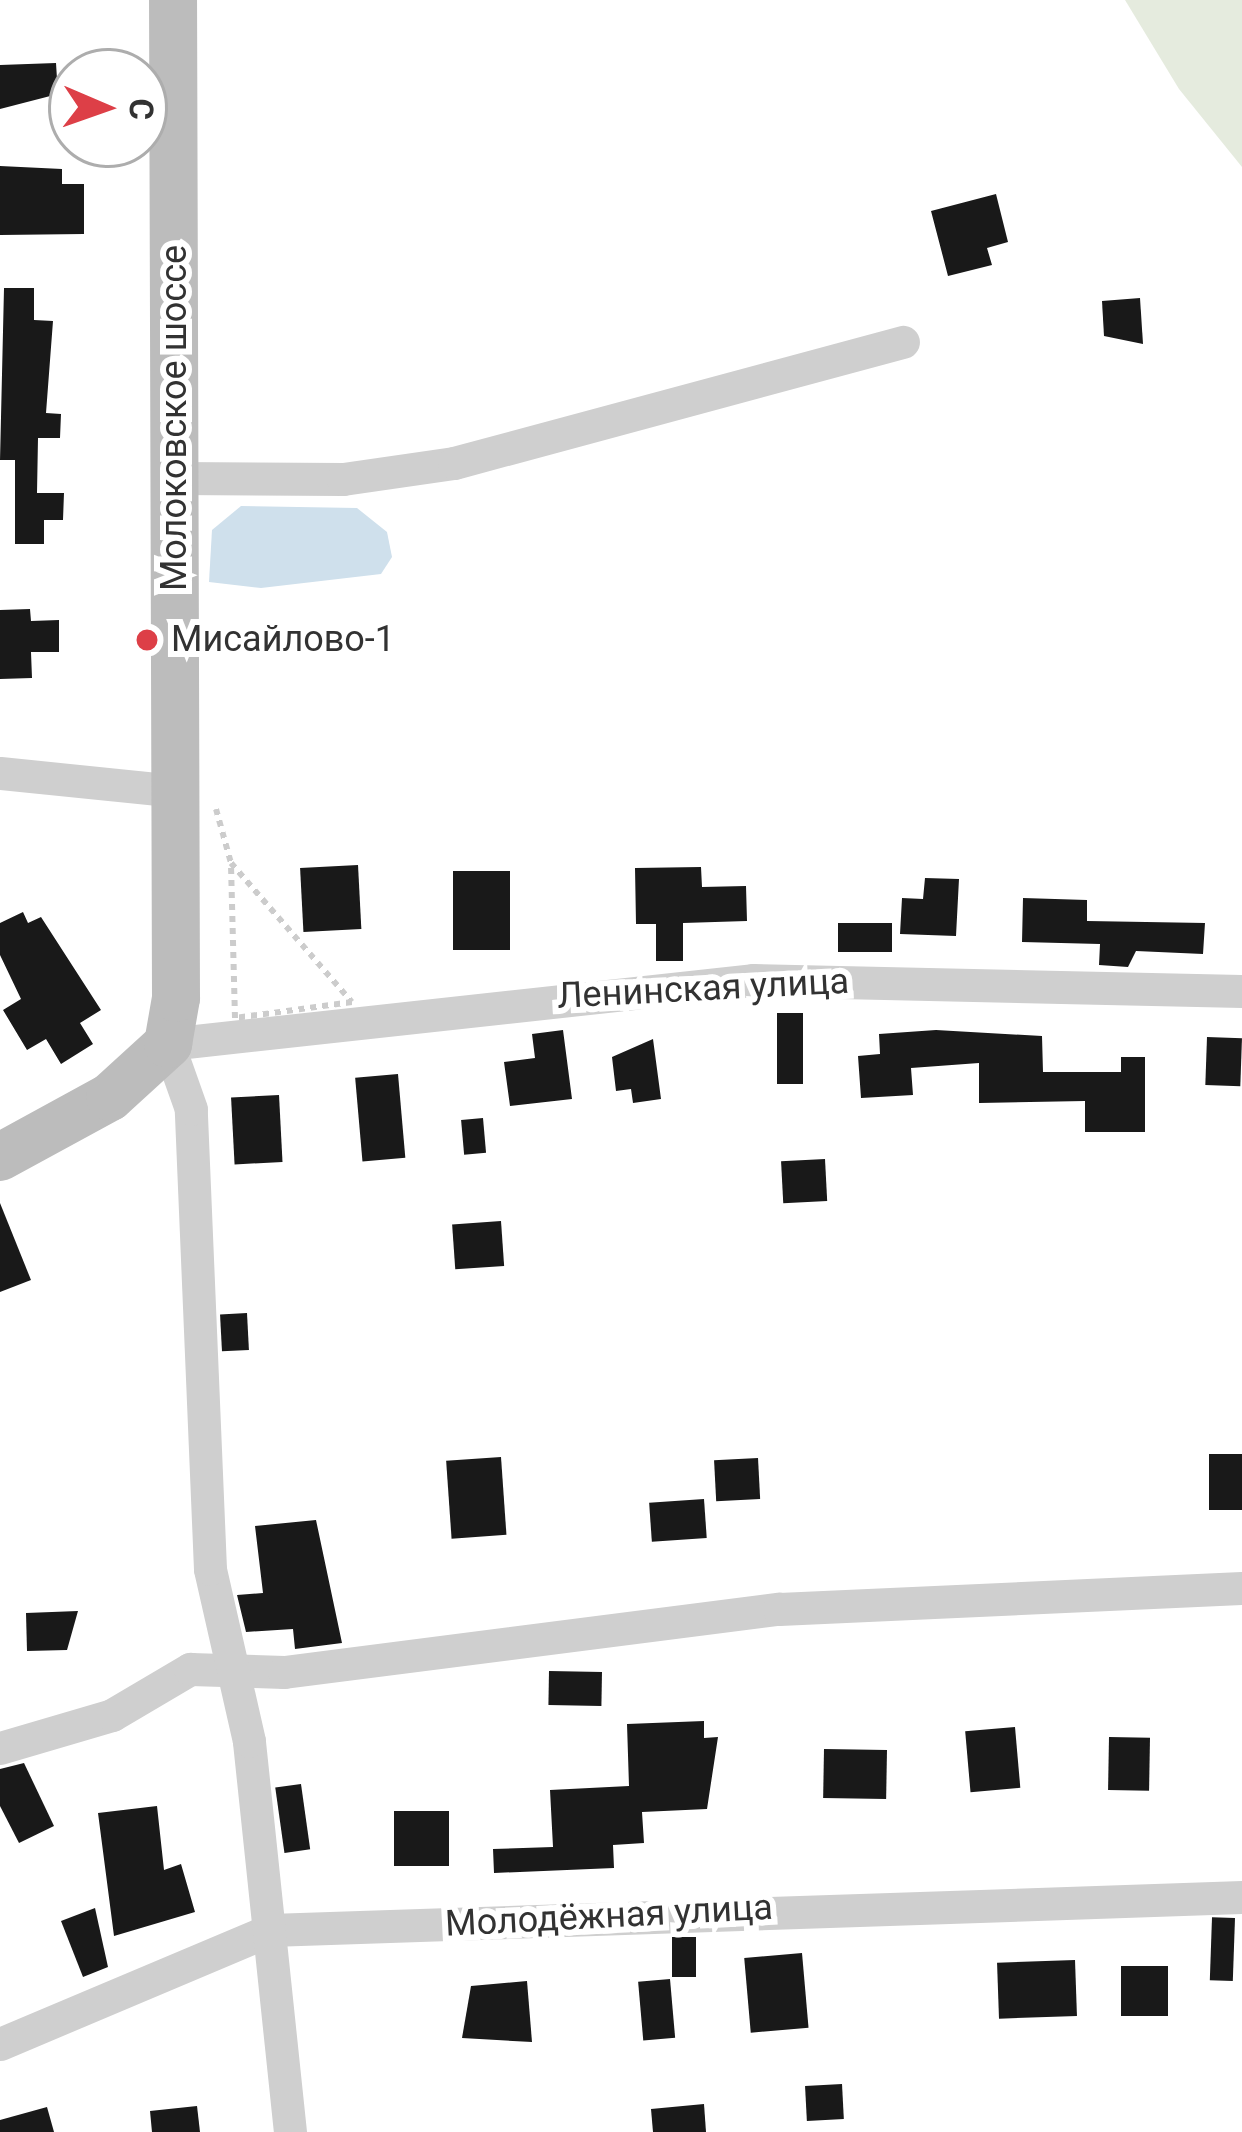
<!DOCTYPE html>
<html>
<head>
<meta charset="utf-8">
<style>
  body { margin:0 }
  #map { position:relative; width:1242px; height:2132px; overflow:hidden; background:#fff; font-family:Roboto,sans-serif }
  div>[style] { position:absolute }
  .green>* { inset:0; background:#e5ebde }
  .water>* { inset:0; background:#cfe0ec }
  .building>* { inset:0; background:#191919; transform-origin:0 0 }
  .path>* { height:6px; margin-top:-3px; transform-origin:0; background:repeating-linear-gradient(90deg,#ccc 0 6px,transparent 0 12px) }
  .minor>* { height:33px; margin:-16.5px; padding:0 16.5px; transform-origin:16.5px; border-radius:16.5px; background:#cfcfcf }
  .secondary>* { height:48px; margin:-24px; padding:0 24px; transform-origin:24px; border-radius:24px; background:#bcbcbc }
  .dots>* { width:33px; height:33px; translate:-50% -50%; box-sizing:border-box; border:6px solid #fff; border-radius:50% }
  span { translate:-50% -50%; white-space:nowrap; text-align:center; line-height:1.15; -webkit-text-stroke:12px #fff; paint-order:stroke }
  .street-label { font-size:36px; color:#323232 }
  .poi-label { font-size:36px; color:#323232 }
  .left { translate:0 -50%; text-align:left }
  .north { position:absolute; left:48px; top:48px; width:120px; height:120px; box-sizing:border-box; background:#fff; border:3px solid #adadad; border-radius:50%; rotate:92deg; font-size:33px; font-weight:700; line-height:48px; text-align:center; color:#323232 }
  .north::after { content:''; display:block; margin:auto; width:42px; height:54px; background:#dd3f47; clip-path:polygon(50% 0,100% 100%,50% 72%,0 100%) }
</style>
</head>
<body>
<div id="map">
  <div class="green">
    <div style="clip-path:polygon(1125px 0,1242px 0,1242px 167px,1179px 89px)"></div>
  </div>
  <div class="water">
    <div style="clip-path:polygon(241px 506px,357px 508px,387px 532px,392px 557px,381px 574px,261px 588px,209px 582px,212px 530px)"></div>
  </div>
  <div class="building">
    <div style="clip-path:polygon(56px 63px,58px 94px,0 109px,0 65px)"></div>
    <div style="clip-path:polygon(0 166px,62px 169px,62px 184px,84px 184px,84px 234px,0 235px)"></div>
    <div style="clip-path:polygon(996px 194px,1008px 242px,987px 248px,992px 265px,948px 276px,931px 211px)"></div>
    <div style="clip-path:polygon(4px 288px,34px 288px,34px 320px,53px 321px,46px 413px,61px 414px,60px 438px,38px 438px,37px 493px,64px 493px,63px 520px,44px 520px,44px 544px,15px 544px,15px 460px,0 460px)"></div>
    <div style="clip-path:polygon(1140px 298px,1143px 344px,1104px 336px,1102px 301px)"></div>
    <div style="clip-path:polygon(30px 609px,31px 621px,59px 620px,59px 652px,31px 652px,32px 678px,0 679px,0 610px)"></div>
    <div style="left:358px;top:865px;width:64px;height:58px;rotate:87deg"></div>
    <div style="clip-path:polygon(701px 867px,702px 887px,746px 886px,747px 921px,683px 923px,683px 961px,656px 961px,656px 924px,636px 924px,635px 868px)"></div>
    <div style="left:453px;top:871px;width:57px;height:79px"></div>
    <div style="clip-path:polygon(925px 878px,959px 879px,956px 936px,900px 934px,902px 898px,923px 899px)"></div>
    <div style="clip-path:polygon(1023px 898px,1087px 900px,1087px 921px,1205px 923px,1203px 954px,1136px 951px,1128px 967px,1099px 965px,1100px 944px,1022px 942px)"></div>
    <div style="clip-path:polygon(23px 912px,28px 923px,41px 917px,101px 1010px,80px 1023px,93px 1044px,61px 1064px,46px 1039px,27px 1050px,3px 1010px,21px 999px,0 955px,0 923px)"></div>
    <div style="left:838px;top:923px;width:54px;height:29px"></div>
    <div style="left:777px;top:1013px;width:26px;height:71px"></div>
    <div style="clip-path:polygon(563px 1030px,572px 1099px,510px 1106px,504px 1062px,535px 1058px,532px 1034px)"></div>
    <div style="clip-path:polygon(936px 1030px,1042px 1036px,1043px 1072px,1121px 1072px,1121px 1057px,1145px 1057px,1145px 1132px,1085px 1132px,1085px 1101px,979px 1103px,979px 1063px,911px 1068px,913px 1095px,861px 1098px,858px 1056px,880px 1054px,879px 1034px)"></div>
    <div style="left:1207px;top:1037px;width:35px;height:48px;rotate:2deg"></div>
    <div style="clip-path:polygon(653px 1039px,661px 1099px,633px 1103px,631px 1089px,616px 1091px,612px 1057px)"></div>
    <div style="left:398px;top:1074px;width:84px;height:43px;rotate:85deg"></div>
    <div style="left:279px;top:1095px;width:67px;height:48px;rotate:87deg"></div>
    <div style="left:483px;top:1118px;width:35px;height:22px;rotate:85deg"></div>
    <div style="left:825px;top:1159px;width:42px;height:44px;rotate:87deg"></div>
    <div style="clip-path:polygon(0 1203px,31px 1280px,0 1292px)"></div>
    <div style="left:501px;top:1221px;width:45px;height:49px;rotate:86deg"></div>
    <div style="left:247px;top:1313px;width:37px;height:27px;rotate:87deg"></div>
    <div style="left:1209px;top:1454px;width:33px;height:56px"></div>
    <div style="left:501px;top:1457px;width:78px;height:55px;rotate:86deg"></div>
    <div style="left:758px;top:1458px;width:41px;height:44px;rotate:87deg"></div>
    <div style="left:704px;top:1499px;width:39px;height:55px;rotate:86deg"></div>
    <div style="clip-path:polygon(316px 1520px,342px 1643px,295px 1649px,293px 1629px,246px 1632px,237px 1595px,263px 1593px,255px 1526px)"></div>
    <div style="clip-path:polygon(78px 1611px,67px 1650px,27px 1651px,26px 1613px)"></div>
    <div style="left:549px;top:1671px;width:53px;height:34px;rotate:1deg"></div>
    <div style="clip-path:polygon(704px 1721px,704px 1738px,718px 1737px,707px 1809px,642px 1812px,644px 1843px,613px 1845px,614px 1868px,494px 1873px,493px 1849px,553px 1847px,550px 1790px,629px 1786px,627px 1724px)"></div>
    <div style="left:1015px;top:1727px;width:61px;height:50px;rotate:85deg"></div>
    <div style="left:1109px;top:1737px;width:41px;height:53px;rotate:1deg"></div>
    <div style="left:824px;top:1749px;width:63px;height:49px;rotate:1deg"></div>
    <div style="clip-path:polygon(24px 1763px,54px 1826px,19px 1843px,0 1806px,0 1769px)"></div>
    <div style="left:301px;top:1784px;width:66px;height:26px;rotate:82deg"></div>
    <div style="clip-path:polygon(157px 1806px,164px 1870px,181px 1864px,195px 1912px,114px 1936px,98px 1813px)"></div>
    <div style="left:394px;top:1811px;width:55px;height:55px"></div>
    <div style="clip-path:polygon(95px 1908px,108px 1967px,83px 1977px,61px 1921px)"></div>
    <div style="left:1235px;top:1918px;width:63px;height:23px;rotate:92deg"></div>
    <div style="left:672px;top:1937px;width:24px;height:40px"></div>
    <div style="left:802px;top:1953px;width:75px;height:58px;rotate:85deg"></div>
    <div style="left:1075px;top:1960px;width:56px;height:78px;rotate:88deg"></div>
    <div style="left:1121px;top:1966px;width:47px;height:50px"></div>
    <div style="left:670px;top:1979px;width:59px;height:32px;rotate:85deg"></div>
    <div style="clip-path:polygon(527px 1981px,532px 2042px,462px 2038px,471px 1986px)"></div>
    <div style="left:842px;top:2084px;width:35px;height:37px;rotate:87deg"></div>
    <div style="clip-path:polygon(704px 2104px,706px 2132px,653px 2132px,651px 2109px)"></div>
    <div style="clip-path:polygon(197px 2106px,200px 2132px,152px 2132px,150px 2111px)"></div>
    <div style="clip-path:polygon(47px 2107px,54px 2132px,0 2132px,0 2120px)"></div>
  </div>
  <div class="path">
    <div style="left:216px;top:809px;width:56px;rotate:74.5deg"></div>
    <div style="left:231px;top:863px;width:184px;rotate:49deg"></div>
    <div style="left:352px;top:1002px;width:118px;rotate:172.2deg"></div>
    <div style="left:235px;top:1018px;width:155px;rotate:-91.5deg"></div>
  </div>
  <div class="minor">
    <div style="left:175px;top:478px;width:168px;rotate:0.3deg"></div>
    <div style="left:343px;top:479px;width:112px;rotate:-8.2deg"></div>
    <div style="left:454px;top:463px;width:465px;rotate:-15.1deg"></div>
    <div style="left:0;top:773px;width:179px;rotate:5.8deg"></div>
    <div style="left:0;top:1748px;width:117px;rotate:-16.4deg"></div>
    <div style="left:112px;top:1715px;width:91px;rotate:-30.5deg"></div>
    <div style="left:190px;top:1669px;width:94px;rotate:1.8deg"></div>
    <div style="left:284px;top:1672px;width:499px;rotate:-7.3deg"></div>
    <div style="left:779px;top:1609px;width:463px;rotate:-2.6deg"></div>
    <div style="left:0;top:2044px;width:293px;rotate:-22.9deg"></div>
    <div style="left:270px;top:1930px;width:973px;rotate:-1.94deg"></div>
    <div style="left:290px;top:2132px;width:393px;rotate:-96deg"></div>
    <div style="left:249px;top:1741px;width:176px;rotate:-102.8deg"></div>
    <div style="left:210px;top:1569px;width:460px;rotate:-92.4deg"></div>
    <div style="left:191px;top:1109px;width:69px;rotate:-109.5deg"></div>
    <div style="left:168px;top:1044px;width:588px;rotate:-6.24deg"></div>
    <div style="left:753px;top:980px;width:489px;rotate:1.3deg"></div>
  </div>
  <div class="secondary">
    <div style="left:0;top:1157px;width:125px;rotate:-28.6deg"></div>
    <div style="left:110px;top:1097px;width:79px;rotate:-42.4deg"></div>
    <div style="left:168px;top:1044px;width:47px;rotate:-80.1deg"></div>
    <div style="left:176px;top:998px;width:998px;rotate:-90.17deg"></div>
  </div>
  <div class="dots">
    <div style="left:147px;top:640px;background:#dd3f47"></div>
  </div>
  <div class="street-label">
    <span style="left:175px;top:418px;rotate:-90deg">Молоковское шоссе</span>
    <span style="left:703px;top:989px;rotate:-3deg">Ленинская улица</span>
    <span style="left:609px;top:1916px;rotate:-3deg">Молодёжная улица</span>
  </div>
  <div class="poi-label">
    <span class="left" style="left:171px;top:640px">Мисайлово-1</span>
  </div>
  <div class="north">С</div>
</div>
</body>
</html>
